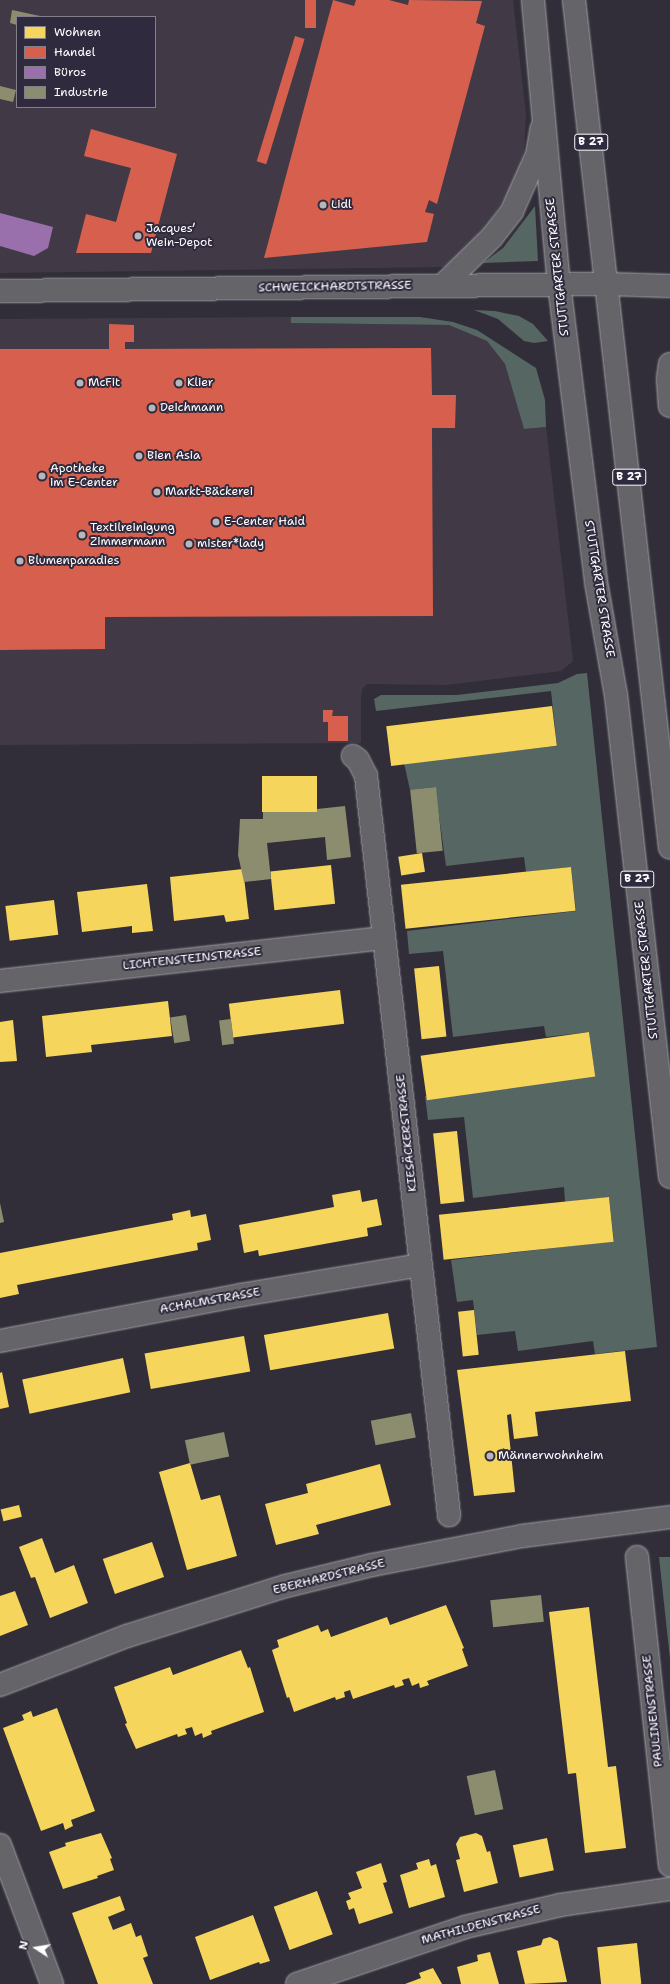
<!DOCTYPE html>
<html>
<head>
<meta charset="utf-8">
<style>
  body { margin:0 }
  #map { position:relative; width:670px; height:1984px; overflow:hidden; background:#312e39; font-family:"Shantell Sans",sans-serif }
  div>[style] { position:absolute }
  .built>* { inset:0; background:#413a46 }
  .green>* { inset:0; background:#566662 }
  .homes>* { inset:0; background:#f6d55c; transform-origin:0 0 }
  .shops>* { inset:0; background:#d6604d; transform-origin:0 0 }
  .offices>* { inset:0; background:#9970ab }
  .industry>* { inset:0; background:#8c8c6e; transform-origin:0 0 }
  .roads { filter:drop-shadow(0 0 1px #a2a1a6) drop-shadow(0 0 1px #a2a1a6) }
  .minor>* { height:22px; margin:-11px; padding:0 11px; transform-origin:11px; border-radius:11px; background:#656469 }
  .secondary>* { height:22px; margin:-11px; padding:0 11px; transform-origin:11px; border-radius:11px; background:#656469 }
  .primary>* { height:22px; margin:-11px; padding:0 11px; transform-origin:11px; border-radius:11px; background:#656469 }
  .dots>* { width:11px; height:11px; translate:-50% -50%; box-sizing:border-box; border:2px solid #2f2a3d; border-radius:50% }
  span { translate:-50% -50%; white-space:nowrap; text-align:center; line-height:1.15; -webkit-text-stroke:4px #2f2a3d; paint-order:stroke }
  .shield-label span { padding:1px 3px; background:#2f2a3d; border:1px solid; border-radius:3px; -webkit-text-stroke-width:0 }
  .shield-label { font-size:11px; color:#fff; font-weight:700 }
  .poi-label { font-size:12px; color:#fff }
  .left { translate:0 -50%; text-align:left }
  .street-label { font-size:12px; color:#fff }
  .legend { position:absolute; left:16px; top:16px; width:140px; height:92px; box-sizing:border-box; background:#2f2a3d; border:1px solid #827f8b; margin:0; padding:5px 7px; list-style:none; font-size:12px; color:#fff }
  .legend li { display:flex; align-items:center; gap:8px; height:20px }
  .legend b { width:20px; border:1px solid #827f8b }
  .north { position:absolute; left:16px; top:1928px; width:40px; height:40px; -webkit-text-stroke:3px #2f2a3d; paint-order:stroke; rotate:282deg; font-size:11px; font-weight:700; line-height:16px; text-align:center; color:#fff }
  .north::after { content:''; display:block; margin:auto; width:14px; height:18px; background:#fff; clip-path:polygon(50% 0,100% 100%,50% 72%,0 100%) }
</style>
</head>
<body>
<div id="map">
  <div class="built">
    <div style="clip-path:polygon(evenodd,0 0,513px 0,526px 115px,524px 152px,515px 185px,484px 228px,447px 267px,0 273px,0 0,17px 17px,155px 17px,155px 107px,17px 107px,17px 17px)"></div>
    <div style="clip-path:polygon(291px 317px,292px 323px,449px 325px,487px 341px,505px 364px,524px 429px,546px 427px,573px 661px,561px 671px,446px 685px,367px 684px,362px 689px,361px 697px,361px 743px,0 745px,0 319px)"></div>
  </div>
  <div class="green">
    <div style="clip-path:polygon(535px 206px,538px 261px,483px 263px,503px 248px)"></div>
    <div style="clip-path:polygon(474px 310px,495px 311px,519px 316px,533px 324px,548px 341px,534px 343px,524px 341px,498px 319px)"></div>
    <div style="clip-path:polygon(291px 317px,420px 317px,453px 322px,477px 330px,536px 368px,545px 400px,546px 427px,524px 429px,505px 364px,487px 341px,449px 325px,291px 323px)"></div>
    <div style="clip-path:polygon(587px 673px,657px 1347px,595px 1354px,593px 1341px,518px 1351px,515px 1331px,477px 1335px,473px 1300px,457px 1302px,451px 1260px,614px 1241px,609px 1197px,565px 1202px,564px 1187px,473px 1198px,464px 1117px,428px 1120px,425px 1096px,595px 1076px,589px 1032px,546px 1037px,544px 1026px,453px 1037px,443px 951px,409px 954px,407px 931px,576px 911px,571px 867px,526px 872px,524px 857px,446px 866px,435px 787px,410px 790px,404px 763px,557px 746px,551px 691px,376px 711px,374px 699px,381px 695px,457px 695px,558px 683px,577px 674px)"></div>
    <div style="clip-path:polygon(670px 1557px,670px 1659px,659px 1557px)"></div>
  </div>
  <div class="homes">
    <div style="left:552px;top:706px;width:40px;height:167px;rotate:83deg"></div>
    <div style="left:317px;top:776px;width:36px;height:55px;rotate:90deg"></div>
    <div style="left:422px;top:853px;width:19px;height:24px;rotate:81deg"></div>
    <div style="left:331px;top:865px;width:39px;height:61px;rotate:84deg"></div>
    <div style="left:571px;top:867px;width:44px;height:171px;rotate:84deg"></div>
    <div style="clip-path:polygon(243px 869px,249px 919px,226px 922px,224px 915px,174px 921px,170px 877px)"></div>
    <div style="clip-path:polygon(147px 884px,153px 931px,132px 933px,132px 926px,82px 932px,77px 892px)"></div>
    <div style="left:54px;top:900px;width:35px;height:49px;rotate:83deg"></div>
    <div style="left:439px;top:966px;width:71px;height:25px;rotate:84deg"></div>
    <div style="left:340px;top:990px;width:34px;height:112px;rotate:83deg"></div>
    <div style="clip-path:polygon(168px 1001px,172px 1036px,91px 1045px,92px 1052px,46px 1057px,42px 1016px)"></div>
    <div style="clip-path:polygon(13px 1020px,17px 1061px,0 1062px,0 1022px)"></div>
    <div style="left:589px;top:1032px;width:45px;height:170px;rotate:82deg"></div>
    <div style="left:457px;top:1131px;width:71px;height:24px;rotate:84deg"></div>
    <div style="clip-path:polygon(360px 1190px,362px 1202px,377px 1199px,382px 1225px,367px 1228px,368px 1236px,259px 1256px,258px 1250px,244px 1253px,239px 1225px,334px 1207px,332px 1195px)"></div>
    <div style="left:609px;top:1197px;width:45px;height:171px;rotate:84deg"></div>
    <div style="clip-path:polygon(190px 1210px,191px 1217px,206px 1214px,211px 1240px,197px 1243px,198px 1250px,17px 1285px,19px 1294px,0 1298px,0 1253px,173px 1220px,172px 1214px)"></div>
    <div style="left:474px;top:1310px;width:45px;height:16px;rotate:84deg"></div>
    <div style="left:388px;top:1313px;width:36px;height:126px;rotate:80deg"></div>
    <div style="left:244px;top:1336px;width:36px;height:101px;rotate:80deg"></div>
    <div style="clip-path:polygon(625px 1351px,631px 1401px,535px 1412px,538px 1436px,514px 1439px,511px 1414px,507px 1415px,515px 1492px,474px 1496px,457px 1370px)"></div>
    <div style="left:123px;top:1358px;width:35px;height:103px;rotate:78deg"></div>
    <div style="clip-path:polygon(2px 1372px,9px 1407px,0 1409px,0 1373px)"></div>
    <div style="clip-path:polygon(190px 1463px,201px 1500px,220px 1495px,237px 1556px,187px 1570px,159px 1472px)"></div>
    <div style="clip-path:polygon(380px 1464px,391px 1505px,316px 1525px,319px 1534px,276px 1545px,265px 1504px,308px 1493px,306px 1484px)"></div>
    <div style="left:19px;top:1505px;width:12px;height:19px;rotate:76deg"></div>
    <div style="clip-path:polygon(42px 1538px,55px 1573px,74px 1565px,88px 1603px,50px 1618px,35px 1577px,31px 1578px,19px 1547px)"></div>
    <div style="left:152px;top:1542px;width:37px;height:52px;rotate:71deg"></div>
    <div style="clip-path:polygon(15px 1591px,28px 1625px,0 1636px,0 1596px)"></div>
    <div style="clip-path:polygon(446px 1605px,464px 1648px,462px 1649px,468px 1666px,427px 1681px,429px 1685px,420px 1688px,419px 1683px,412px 1686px,409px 1678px,402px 1680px,404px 1685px,395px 1688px,394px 1685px,353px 1699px,350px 1690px,344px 1692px,345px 1697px,336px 1700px,335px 1697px,294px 1712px,289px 1697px,287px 1698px,272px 1650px,279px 1647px,277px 1640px,318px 1625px,321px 1632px,328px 1629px,331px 1637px,387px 1617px,390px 1625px)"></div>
    <div style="clip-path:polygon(589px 1607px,608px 1767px,616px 1766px,626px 1848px,585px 1853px,576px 1773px,568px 1774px,549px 1612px)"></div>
    <div style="clip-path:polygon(241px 1650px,248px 1668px,250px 1667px,264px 1712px,211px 1731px,212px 1734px,203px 1738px,202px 1733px,195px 1736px,192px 1727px,185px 1729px,187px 1734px,178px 1737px,177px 1734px,136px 1749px,125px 1724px,127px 1723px,114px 1687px,170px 1667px,173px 1675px)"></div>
    <div style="clip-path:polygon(57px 1708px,95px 1811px,71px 1820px,73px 1826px,65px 1830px,63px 1823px,41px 1831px,3px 1728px,24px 1720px,22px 1715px,31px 1711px,33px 1717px)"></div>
    <div style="clip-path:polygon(101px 1833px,112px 1858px,110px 1859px,114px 1870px,97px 1876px,98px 1878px,63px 1889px,49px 1852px,66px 1846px,65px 1843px)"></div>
    <div style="clip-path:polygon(476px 1833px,482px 1836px,487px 1852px,490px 1851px,498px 1883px,464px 1892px,456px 1860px,460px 1859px,456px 1844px,460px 1837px)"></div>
    <div style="left:547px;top:1838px;width:33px;height:35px;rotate:78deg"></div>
    <div style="clip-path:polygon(429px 1859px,431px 1866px,436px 1864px,445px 1897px,409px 1908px,400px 1875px,418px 1869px,416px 1863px)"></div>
    <div style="clip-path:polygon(381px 1863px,387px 1882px,383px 1883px,393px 1913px,359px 1924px,354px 1908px,349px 1910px,346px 1901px,351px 1899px,348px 1893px,362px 1888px,356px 1872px)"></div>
    <div style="left:317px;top:1891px;width:46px;height:46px;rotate:70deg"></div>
    <div style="clip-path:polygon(120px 1896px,125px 1910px,108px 1917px,113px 1930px,131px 1923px,136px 1937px,141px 1935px,148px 1956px,143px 1958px,153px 1984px,98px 1984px,72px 1913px)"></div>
    <div style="clip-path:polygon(253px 1915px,270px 1961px,260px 1964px,259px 1962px,210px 1980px,195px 1937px)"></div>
    <div style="clip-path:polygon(550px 1937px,558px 1941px,567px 1982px,525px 1984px,517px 1951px,541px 1945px,543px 1939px)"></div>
    <div style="left:637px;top:1943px;width:41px;height:40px;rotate:84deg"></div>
    <div style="clip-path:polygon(490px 1952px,499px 1984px,461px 1984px,457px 1967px,478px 1961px,477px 1955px)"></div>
    <div style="clip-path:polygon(433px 1968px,442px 1984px,405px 1984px,421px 1978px,419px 1973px)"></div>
  </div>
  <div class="shops">
    <div style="left:305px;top:0;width:11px;height:28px"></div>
    <div style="clip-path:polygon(333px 0,354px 6px,356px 0,389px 0,408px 5px,409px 0,482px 1px,476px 23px,485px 26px,437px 204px,429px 200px,425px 212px,434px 214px,427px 242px,264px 258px)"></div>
    <div style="left:295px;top:36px;width:10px;height:131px;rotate:17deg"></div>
    <div style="clip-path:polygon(91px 129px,177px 154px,151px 253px,76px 253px,86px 214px,116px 222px,131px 168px,84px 156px)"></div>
    <div style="clip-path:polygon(109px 324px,134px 325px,134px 342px,125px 342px,125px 349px,431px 348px,432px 395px,456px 395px,455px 428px,432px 428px,433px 616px,105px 617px,105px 649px,0 650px,0 349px,109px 349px)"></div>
    <div style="clip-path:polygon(323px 710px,333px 710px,332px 716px,348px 716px,348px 741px,328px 741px,328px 722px,323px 722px)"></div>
  </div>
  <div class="offices">
    <div style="clip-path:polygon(0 213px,53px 227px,48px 248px,34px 256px,0 246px)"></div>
  </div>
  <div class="industry">
    <div style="clip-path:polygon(12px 10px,40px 16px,39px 17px,17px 17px,17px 25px,10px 23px)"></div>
    <div style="clip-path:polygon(0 86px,16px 90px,13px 102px,0 99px)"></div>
    <div style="left:436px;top:787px;width:64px;height:26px;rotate:84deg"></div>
    <div style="clip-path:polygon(345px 806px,351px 857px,327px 860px,325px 837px,267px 843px,271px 879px,244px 882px,238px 855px,240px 819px,263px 819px,263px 812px,317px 812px,317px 809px)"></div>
    <div style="left:186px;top:1015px;width:26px;height:16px;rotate:81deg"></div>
    <div style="left:231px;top:1019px;width:25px;height:12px;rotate:83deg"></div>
    <div style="clip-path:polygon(0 1203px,4px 1222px,0 1223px)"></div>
    <div style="left:411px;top:1413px;width:25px;height:41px;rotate:79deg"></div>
    <div style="left:224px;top:1432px;width:25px;height:40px;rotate:78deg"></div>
    <div style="left:541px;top:1595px;width:27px;height:51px;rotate:84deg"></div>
    <div style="left:495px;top:1770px;width:40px;height:29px;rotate:78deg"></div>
  </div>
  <div class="roads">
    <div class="minor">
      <div style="left:607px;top:284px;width:63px;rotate:1.8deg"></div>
      <div style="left:670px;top:364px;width:15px;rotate:98deg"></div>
      <div style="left:668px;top:379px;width:27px;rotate:86deg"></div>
      <div style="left:353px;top:756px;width:6px;rotate:39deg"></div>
      <div style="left:358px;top:760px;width:18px;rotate:63deg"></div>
      <div style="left:366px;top:776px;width:744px;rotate:83.59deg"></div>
      <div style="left:0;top:981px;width:386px;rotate:-6.4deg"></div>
      <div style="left:0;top:1341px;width:245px;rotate:-10.8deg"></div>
      <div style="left:241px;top:1295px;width:181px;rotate:-9.5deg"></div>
      <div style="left:637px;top:1557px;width:310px;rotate:83.9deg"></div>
      <div style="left:0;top:1685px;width:136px;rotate:-21.1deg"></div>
      <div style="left:127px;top:1636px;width:167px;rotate:-17.5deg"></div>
      <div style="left:286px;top:1586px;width:89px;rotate:-13.7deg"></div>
      <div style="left:372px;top:1565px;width:153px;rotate:-10.9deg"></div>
      <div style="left:522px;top:1536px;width:149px;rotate:-7.3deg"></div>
      <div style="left:0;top:1845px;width:148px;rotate:69.5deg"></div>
      <div style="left:297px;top:1984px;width:177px;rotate:-18.7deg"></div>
      <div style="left:465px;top:1927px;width:98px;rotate:-13deg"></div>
      <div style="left:560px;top:1905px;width:111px;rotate:-8.3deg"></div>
    </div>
    <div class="secondary">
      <div style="left:442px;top:286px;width:70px;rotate:-44.4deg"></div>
      <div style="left:492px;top:237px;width:33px;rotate:-52deg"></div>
      <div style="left:512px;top:211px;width:61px;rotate:-65.9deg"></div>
      <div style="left:537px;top:155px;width:27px;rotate:-80deg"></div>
      <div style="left:0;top:291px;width:607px;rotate:-0.66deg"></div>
    </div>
    <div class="primary">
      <div style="left:533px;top:0;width:285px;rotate:84.8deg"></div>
      <div style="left:559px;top:284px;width:300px;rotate:82.9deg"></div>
      <div style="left:596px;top:582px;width:115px;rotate:80deg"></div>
      <div style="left:616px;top:695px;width:485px;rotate:83.6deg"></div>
      <div style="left:574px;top:0;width:853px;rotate:83.54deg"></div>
    </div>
  </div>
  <div class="dots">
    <div style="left:323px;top:205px;background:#b7b6ba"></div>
    <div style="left:138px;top:236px;background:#b7b6ba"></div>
    <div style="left:80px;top:383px;background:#b7b6ba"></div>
    <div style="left:179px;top:383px;background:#b7b6ba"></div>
    <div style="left:152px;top:408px;background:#b7b6ba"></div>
    <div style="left:139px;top:456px;background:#b7b6ba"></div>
    <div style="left:42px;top:476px;background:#b7b6ba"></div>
    <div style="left:157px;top:492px;background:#b7b6ba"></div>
    <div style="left:216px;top:522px;background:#b7b6ba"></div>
    <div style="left:82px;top:535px;background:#b7b6ba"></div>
    <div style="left:189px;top:544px;background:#b7b6ba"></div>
    <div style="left:20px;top:561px;background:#b7b6ba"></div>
    <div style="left:490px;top:1456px;background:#b7b6ba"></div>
  </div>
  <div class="shield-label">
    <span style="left:591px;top:142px">B 27</span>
    <span style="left:629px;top:477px">B 27</span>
    <span style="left:637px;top:879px">B 27</span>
  </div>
  <div class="poi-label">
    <span class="left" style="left:331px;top:205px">Lidl</span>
    <span class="left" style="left:146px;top:236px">Jacques’<br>Wein-Depot</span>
    <span class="left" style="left:88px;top:383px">McFit</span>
    <span class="left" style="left:187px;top:383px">Klier</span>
    <span class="left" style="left:160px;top:408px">Deichmann</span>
    <span class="left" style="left:147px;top:456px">Bien Asia</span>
    <span class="left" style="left:50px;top:476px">Apotheke<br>im E-Center</span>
    <span class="left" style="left:165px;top:492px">Markt-Bäckerei</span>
    <span class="left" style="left:224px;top:522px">E-Center Haid</span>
    <span class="left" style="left:90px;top:535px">Textilreinigung<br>Zimmermann</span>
    <span class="left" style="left:197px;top:544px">mister*lady</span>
    <span class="left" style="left:28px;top:561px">Blumenparadies</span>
    <span class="left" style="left:498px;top:1456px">Männerwohnheim</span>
  </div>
  <div class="street-label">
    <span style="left:558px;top:267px;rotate:-96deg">STUTTGARTER STRASSE</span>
    <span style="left:335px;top:287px;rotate:-1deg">SCHWEICKHARDTSTRASSE</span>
    <span style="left:599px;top:589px;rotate:81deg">STUTTGARTER STRASSE</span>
    <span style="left:192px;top:959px;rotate:-6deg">LICHTENSTEINSTRASSE</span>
    <span style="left:647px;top:970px;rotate:-96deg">STUTTGARTER STRASSE</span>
    <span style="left:407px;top:1133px;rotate:-96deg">KIESÄCKERSTRASSE</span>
    <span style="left:210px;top:1301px;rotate:-10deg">ACHALMSTRASSE</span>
    <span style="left:329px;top:1577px;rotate:-14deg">EBERHARDSTRASSE</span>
    <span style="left:653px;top:1711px;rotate:-96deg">PAULINENSTRASSE</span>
    <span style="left:481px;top:1925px;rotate:-15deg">MATHILDENSTRASSE</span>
  </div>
  <ul class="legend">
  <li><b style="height:11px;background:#f6d55c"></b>Wohnen</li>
  <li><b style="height:11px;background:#d6604d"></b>Handel</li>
  <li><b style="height:11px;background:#9970ab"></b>Büros</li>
  <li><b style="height:11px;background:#8c8c6e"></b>Industrie</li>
  </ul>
  <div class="north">N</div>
</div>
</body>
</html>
